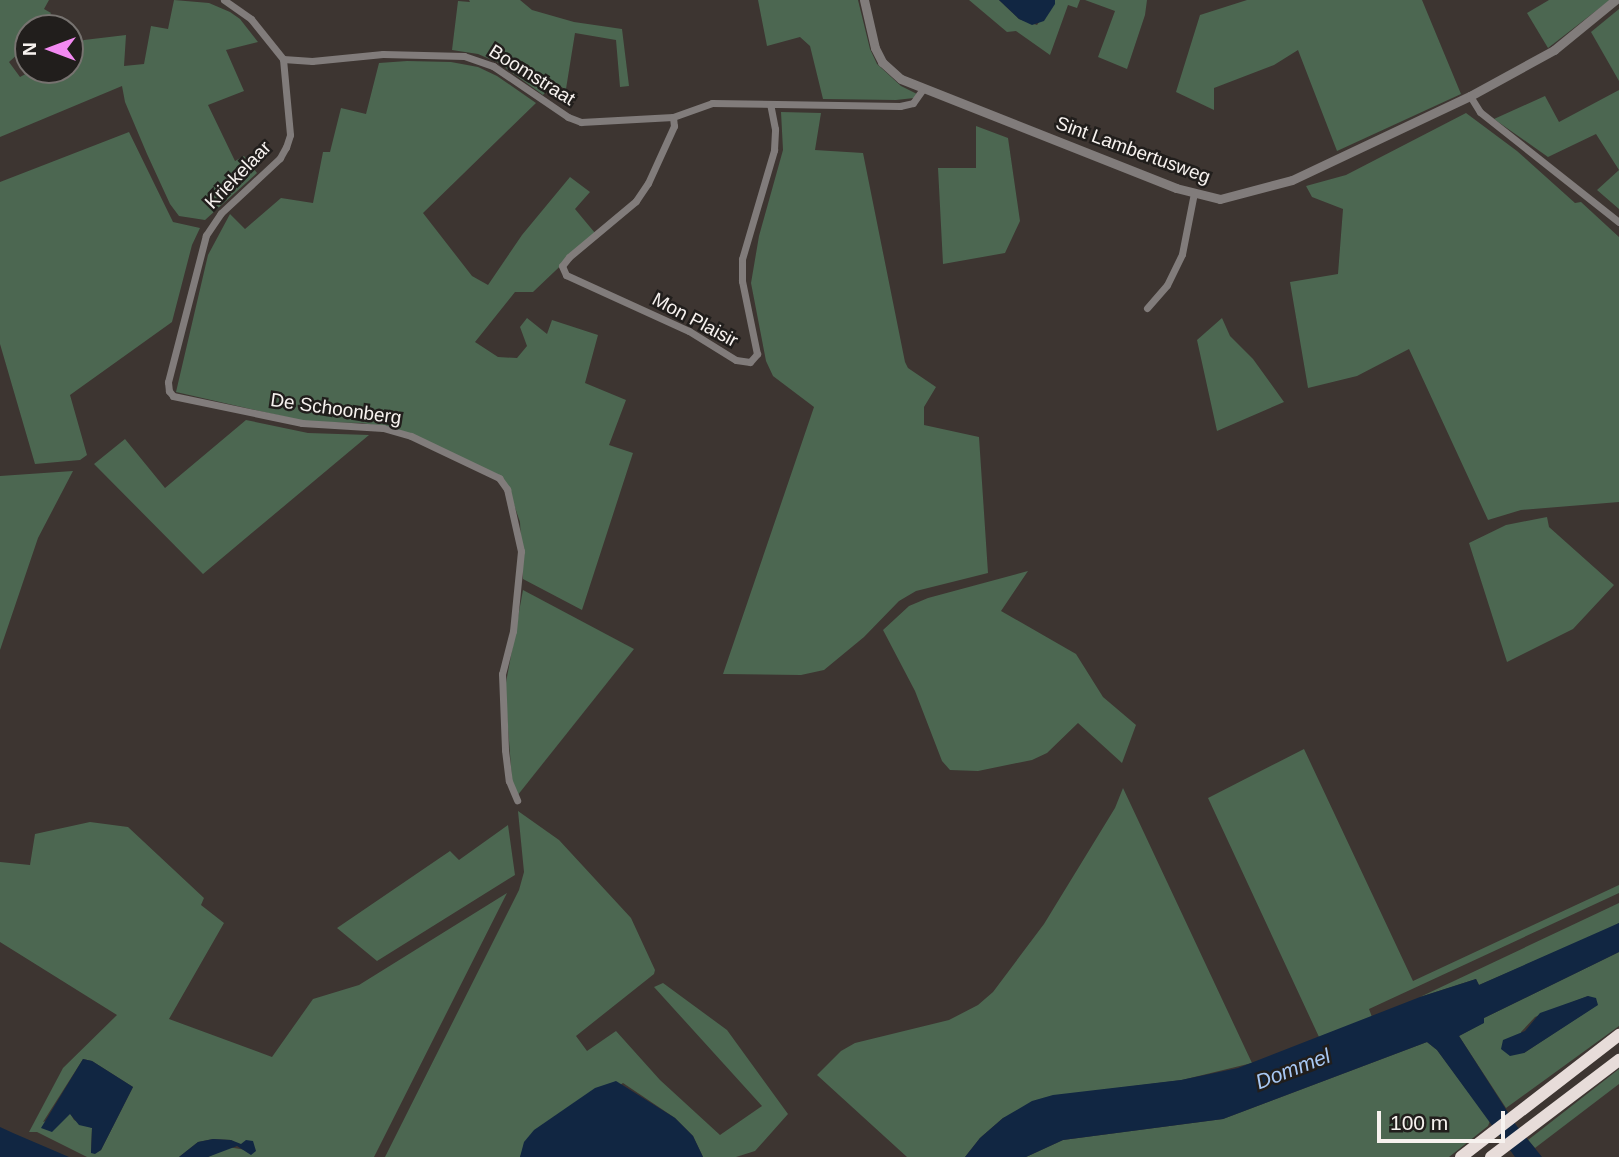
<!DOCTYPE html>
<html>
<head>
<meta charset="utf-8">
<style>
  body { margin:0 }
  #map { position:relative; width:1619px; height:1157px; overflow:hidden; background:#3d3531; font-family:Arial,sans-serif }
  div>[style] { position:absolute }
  .green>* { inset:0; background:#4c6751 }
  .water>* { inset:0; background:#112642 }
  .minor>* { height:7px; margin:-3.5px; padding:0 3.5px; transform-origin:3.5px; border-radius:3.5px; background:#817c7b }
  .tertiary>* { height:9px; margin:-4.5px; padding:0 4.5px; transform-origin:4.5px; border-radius:4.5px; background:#817c7b }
  .motorway>* { height:12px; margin:-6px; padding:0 6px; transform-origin:6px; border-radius:6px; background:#e7dcd9 }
  span { translate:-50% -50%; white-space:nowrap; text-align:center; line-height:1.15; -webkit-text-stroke:5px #211e1c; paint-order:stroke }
  .street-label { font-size:19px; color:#f7f2ef }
  .water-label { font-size:21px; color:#a8c8f4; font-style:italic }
  .north { position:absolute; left:14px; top:14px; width:70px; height:70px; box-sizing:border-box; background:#211e1c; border:2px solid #777370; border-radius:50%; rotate:270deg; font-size:19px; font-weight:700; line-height:28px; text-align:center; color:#f7f2ef }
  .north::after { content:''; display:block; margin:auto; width:24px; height:32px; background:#f38af2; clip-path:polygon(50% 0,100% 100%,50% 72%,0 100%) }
  .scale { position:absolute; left:1377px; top:1111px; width:128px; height:32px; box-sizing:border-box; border:4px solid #f7f2ef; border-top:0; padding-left:9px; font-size:21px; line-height:24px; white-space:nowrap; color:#f7f2ef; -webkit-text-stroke:5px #211e1c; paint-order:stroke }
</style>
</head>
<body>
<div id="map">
  <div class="green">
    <div style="clip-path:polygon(0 0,49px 0,44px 9px,51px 13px,43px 28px,28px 28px,28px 45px,9px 62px,20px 77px,33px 70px,70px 70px,70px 46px,84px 40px,126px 35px,124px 66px,144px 64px,151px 26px,168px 29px,174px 0,209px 3px,230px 12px,240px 19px,258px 42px,226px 50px,244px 91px,208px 105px,235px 161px,244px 156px,257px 173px,205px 220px,179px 216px,170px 204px,147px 154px,125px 102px,122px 86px,0 137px)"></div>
    <div style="clip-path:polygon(469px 0,520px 0,532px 10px,574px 22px,622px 29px,629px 86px,620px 87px,616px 40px,575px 33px,566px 89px,553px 84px,543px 95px,499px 63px,478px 54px,452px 50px,458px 1px,470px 2px)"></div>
    <div style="clip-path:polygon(758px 0,858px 0,870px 49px,877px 64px,901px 86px,917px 94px,914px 98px,896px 100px,823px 99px,810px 46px,800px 37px,767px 46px)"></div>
    <div style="clip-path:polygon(969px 0,999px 0,1019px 19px,1037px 25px,1055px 0,1080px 0,1077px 8px,1068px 5px,1050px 55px,1016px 31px,1007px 32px)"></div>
    <div style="clip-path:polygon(1085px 0,1147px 0,1145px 15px,1127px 69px,1098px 57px,1115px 11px)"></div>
    <div style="clip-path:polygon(1247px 0,1422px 0,1461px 94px,1337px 151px,1298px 50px,1274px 65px,1214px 88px,1214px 110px,1176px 92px,1200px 15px)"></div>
    <div style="clip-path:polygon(1549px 0,1610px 0,1548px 48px,1527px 13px)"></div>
    <div style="clip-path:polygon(1619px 9px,1619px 81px,1591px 32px)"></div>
    <div style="clip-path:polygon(407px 61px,451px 62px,478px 67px,497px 76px,536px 103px,423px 213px,472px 276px,488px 285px,522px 235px,570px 177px,590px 192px,575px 209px,595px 233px,533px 292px,515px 292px,475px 342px,498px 357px,517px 358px,527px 346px,520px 327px,527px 318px,547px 334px,552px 320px,598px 335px,585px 383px,626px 400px,609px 445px,633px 453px,582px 610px,523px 579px,520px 522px,511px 496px,500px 478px,389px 428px,362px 423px,308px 422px,176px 392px,208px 255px,230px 214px,245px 229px,281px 198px,313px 203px,323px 152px,330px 152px,341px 108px,366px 114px,379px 63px)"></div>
    <div style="clip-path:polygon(1619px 90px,1619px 209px,1597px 190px,1619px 170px,1596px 134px,1548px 157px,1494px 119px,1545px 96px,1559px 122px)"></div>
    <div style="clip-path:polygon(781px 112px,821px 113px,815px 150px,863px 153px,905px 362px,908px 368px,936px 387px,924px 407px,924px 425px,979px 437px,988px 573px,916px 591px,899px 601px,864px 637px,824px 670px,801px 675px,723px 674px,814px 407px,773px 376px,766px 361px,751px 283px,759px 236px,783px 150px)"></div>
    <div style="clip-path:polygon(1466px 113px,1517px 151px,1575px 203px,1581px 202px,1619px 237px,1619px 502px,1521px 510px,1488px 520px,1409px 349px,1357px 376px,1308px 388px,1290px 282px,1338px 274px,1343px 209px,1312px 197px,1306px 186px,1346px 175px)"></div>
    <div style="clip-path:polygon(976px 126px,1008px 138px,1020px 221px,1005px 253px,943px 264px,938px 168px,976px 168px)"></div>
    <div style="clip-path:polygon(129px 132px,173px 222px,200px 228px,192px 245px,172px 322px,70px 395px,87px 455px,80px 460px,35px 464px,0 344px,0 182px)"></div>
    <div style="clip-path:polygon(1222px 318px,1230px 336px,1253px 359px,1284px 402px,1217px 431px,1197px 340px)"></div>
    <div style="clip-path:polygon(246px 420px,308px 433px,369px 435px,203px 574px,94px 464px,125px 439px,165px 488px)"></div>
    <div style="clip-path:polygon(73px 471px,38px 538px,0 650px,0 476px)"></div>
    <div style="clip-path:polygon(1547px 517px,1549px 527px,1614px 585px,1573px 629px,1507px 662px,1469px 543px,1506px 525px)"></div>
    <div style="clip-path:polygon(1028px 571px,1001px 611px,1076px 654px,1103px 697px,1136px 725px,1122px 763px,1078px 723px,1047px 753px,1032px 760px,978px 771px,950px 770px,942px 761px,915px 691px,883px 630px,909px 606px,928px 598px)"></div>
    <div style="clip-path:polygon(523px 590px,634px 649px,517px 796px,512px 780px,505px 688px)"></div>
    <div style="clip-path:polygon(1304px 749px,1413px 981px,1619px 885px,1619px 893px,1369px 1009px,1372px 1017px,1319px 1037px,1208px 798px)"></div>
    <div style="clip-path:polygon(1123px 788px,1252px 1063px,1182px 1080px,1094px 1091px,1003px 1118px,980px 1138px,965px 1157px,907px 1157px,817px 1075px,841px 1051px,855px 1043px,949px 1020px,978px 1005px,993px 992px,1044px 924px,1115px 808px)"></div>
    <div style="clip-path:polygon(518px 811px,559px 840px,631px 918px,655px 970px,654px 974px,576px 1036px,587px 1051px,616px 1031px,660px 1080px,720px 1135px,762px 1106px,654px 987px,663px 983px,727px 1030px,788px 1114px,755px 1151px,736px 1157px,703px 1157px,693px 1136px,675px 1118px,623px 1083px,522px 1152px,520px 1157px,385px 1157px,519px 890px,524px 872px)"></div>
    <div style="clip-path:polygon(evenodd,90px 822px,128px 827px,204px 898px,201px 905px,224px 923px,169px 1019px,272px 1057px,313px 999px,359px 985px,507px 893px,374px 1157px,208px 1157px,228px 1147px,246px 1150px,231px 1140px,213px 1139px,198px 1142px,179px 1157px,87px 1157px,37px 1132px,29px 1132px,63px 1068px,117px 1015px,0 942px,0 862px,30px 865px,35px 834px,90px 822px,83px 1059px,92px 1061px,133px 1087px,101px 1150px,95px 1153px,91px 1152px,92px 1128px,74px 1120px,70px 1113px,43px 1122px,83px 1059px)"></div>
    <div style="clip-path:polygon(508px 825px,515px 875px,377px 961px,337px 928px,450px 851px,459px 860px)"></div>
    <div style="clip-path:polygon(1619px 903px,1619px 923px,1604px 931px,1479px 985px,1476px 979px,1420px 997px)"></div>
    <div style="clip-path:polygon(evenodd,1619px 952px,1619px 1026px,1506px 1108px,1459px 1036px,1483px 1023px,1484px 1018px,1619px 952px,1588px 996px,1597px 1005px,1524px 1053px,1521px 1032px,1535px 1017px,1588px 996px)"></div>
    <div style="clip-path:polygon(1427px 1042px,1437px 1050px,1490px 1121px,1488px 1126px,1449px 1157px,1026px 1157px,1063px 1140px,1223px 1119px)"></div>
    <div style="clip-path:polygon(1619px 1069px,1619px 1084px,1535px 1148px,1528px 1140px)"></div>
  </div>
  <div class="water">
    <div style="clip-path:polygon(999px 0,1055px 0,1055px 4px,1044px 21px,1032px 25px,1019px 19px)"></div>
    <div style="clip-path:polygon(1619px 923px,1619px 952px,1484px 1018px,1484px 1023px,1459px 1036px,1516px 1125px,1542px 1157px,1515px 1157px,1437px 1050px,1427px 1042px,1223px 1119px,1063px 1140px,1026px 1157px,965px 1157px,980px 1138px,1003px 1118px,1032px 1101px,1053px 1095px,1181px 1080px,1238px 1068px,1420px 997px,1476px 979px,1479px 985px)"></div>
    <div style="clip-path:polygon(1588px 996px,1596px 998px,1598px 1005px,1524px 1053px,1510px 1056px,1501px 1049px,1503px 1040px,1525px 1031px,1540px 1013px)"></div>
    <div style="clip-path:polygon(83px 1059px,92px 1061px,133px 1087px,101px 1150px,95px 1154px,91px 1153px,92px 1128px,79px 1125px,70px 1114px,52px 1132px,41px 1128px)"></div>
    <div style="clip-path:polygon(616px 1081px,675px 1118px,693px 1136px,703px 1157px,520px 1157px,524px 1142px,534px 1130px,595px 1088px)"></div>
    <div style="clip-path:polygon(0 1127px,13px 1133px,69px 1157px,0 1157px)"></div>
    <div style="clip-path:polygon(213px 1139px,231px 1140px,241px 1144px,246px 1140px,253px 1141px,256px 1151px,251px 1155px,237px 1146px,208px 1157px,179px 1157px,198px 1142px)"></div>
  </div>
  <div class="minor">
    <div style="left:224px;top:0;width:33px;rotate:35deg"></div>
    <div style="left:251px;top:19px;width:51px;rotate:51.3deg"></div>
    <div style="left:283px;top:59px;width:29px;rotate:4deg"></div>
    <div style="left:312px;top:61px;width:71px;rotate:-5.6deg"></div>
    <div style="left:383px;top:54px;width:81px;rotate:1.4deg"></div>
    <div style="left:464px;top:56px;width:31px;rotate:19deg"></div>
    <div style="left:493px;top:66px;width:91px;rotate:34.2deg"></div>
    <div style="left:568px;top:117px;width:14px;rotate:21deg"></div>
    <div style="left:581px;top:122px;width:92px;rotate:-3.1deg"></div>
    <div style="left:673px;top:117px;width:41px;rotate:-19.7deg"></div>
    <div style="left:712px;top:103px;width:188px;rotate:0.9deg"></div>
    <div style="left:900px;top:106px;width:13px;rotate:-13deg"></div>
    <div style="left:913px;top:103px;width:16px;rotate:-55deg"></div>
    <div style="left:283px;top:59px;width:76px;rotate:84.7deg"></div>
    <div style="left:290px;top:135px;width:13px;rotate:108deg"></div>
    <div style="left:286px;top:147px;width:13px;rotate:119deg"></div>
    <div style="left:280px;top:158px;width:81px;rotate:137deg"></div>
    <div style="left:221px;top:213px;width:27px;rotate:124deg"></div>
    <div style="left:206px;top:235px;width:152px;rotate:104.5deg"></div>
    <div style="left:168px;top:382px;width:9px;rotate:84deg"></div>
    <div style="left:169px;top:391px;width:6px;rotate:51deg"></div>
    <div style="left:173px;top:396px;width:132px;rotate:11.8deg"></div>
    <div style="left:302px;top:423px;width:81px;rotate:3.5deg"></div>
    <div style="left:383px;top:428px;width:29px;rotate:16deg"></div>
    <div style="left:411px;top:436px;width:98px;rotate:25.5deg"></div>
    <div style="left:499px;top:478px;width:14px;rotate:54deg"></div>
    <div style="left:507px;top:489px;width:64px;rotate:77.3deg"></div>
    <div style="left:521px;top:551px;width:80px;rotate:95.7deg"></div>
    <div style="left:513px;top:631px;width:44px;rotate:104.3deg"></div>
    <div style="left:502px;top:674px;width:76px;rotate:87.7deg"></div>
    <div style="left:505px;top:750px;width:31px;rotate:83deg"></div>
    <div style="left:509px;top:781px;width:21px;rotate:67deg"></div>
    <div style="left:1470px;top:96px;width:19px;rotate:58deg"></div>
    <div style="left:1480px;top:112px;width:177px;rotate:38.4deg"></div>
    <div style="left:673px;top:117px;width:9px;rotate:84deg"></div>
    <div style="left:674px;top:126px;width:63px;rotate:114.5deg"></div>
    <div style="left:648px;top:183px;width:22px;rotate:124deg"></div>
    <div style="left:636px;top:201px;width:87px;rotate:140.1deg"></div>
    <div style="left:569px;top:257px;width:11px;rotate:128deg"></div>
    <div style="left:562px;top:266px;width:10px;rotate:66deg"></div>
    <div style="left:566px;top:275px;width:135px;rotate:24.5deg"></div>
    <div style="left:689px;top:331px;width:55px;rotate:31.7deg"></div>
    <div style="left:736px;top:360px;width:14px;rotate:8deg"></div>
    <div style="left:750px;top:362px;width:11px;rotate:-49deg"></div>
    <div style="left:757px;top:354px;width:75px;rotate:-101.6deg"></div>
    <div style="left:742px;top:281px;width:22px;rotate:-90deg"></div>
    <div style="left:742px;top:259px;width:114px;rotate:-73.6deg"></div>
    <div style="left:774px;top:150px;width:21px;rotate:-87deg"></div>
    <div style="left:775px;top:129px;width:25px;rotate:-101deg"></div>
    <div style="left:1147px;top:308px;width:30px;rotate:-49deg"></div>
    <div style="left:1167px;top:285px;width:34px;rotate:-64deg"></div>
    <div style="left:1182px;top:254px;width:62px;rotate:-78.9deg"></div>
  </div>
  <div class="tertiary">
    <div style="left:864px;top:0;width:49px;rotate:77.1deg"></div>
    <div style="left:875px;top:48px;width:16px;rotate:63deg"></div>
    <div style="left:882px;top:62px;width:25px;rotate:42deg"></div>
    <div style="left:901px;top:79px;width:296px;rotate:21.6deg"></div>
    <div style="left:1176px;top:188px;width:45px;rotate:14deg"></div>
    <div style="left:1220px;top:199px;width:74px;rotate:-14.8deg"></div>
    <div style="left:1292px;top:180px;width:197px;rotate:-25.3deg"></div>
    <div style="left:1470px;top:96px;width:96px;rotate:-28.7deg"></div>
    <div style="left:1554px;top:50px;width:79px;rotate:-39.3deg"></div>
  </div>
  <div class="motorway">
    <div style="left:1461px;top:1157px;width:200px;rotate:-37.7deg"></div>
    <div style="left:1491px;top:1157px;width:161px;rotate:-37.2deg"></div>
  </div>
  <div class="street-label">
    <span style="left:532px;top:75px;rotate:32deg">Boomstraat</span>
    <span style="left:1133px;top:150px;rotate:20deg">Sint Lambertusweg</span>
    <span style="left:238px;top:175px;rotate:-46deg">Kriekelaar</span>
    <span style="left:695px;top:320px;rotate:28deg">Mon Plaisir</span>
    <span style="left:336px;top:409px;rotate:8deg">De Schoonberg</span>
  </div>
  <div class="water-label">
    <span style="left:1293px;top:1069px;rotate:-21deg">Dommel</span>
  </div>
  <div class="north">N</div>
  <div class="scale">100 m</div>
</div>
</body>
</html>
